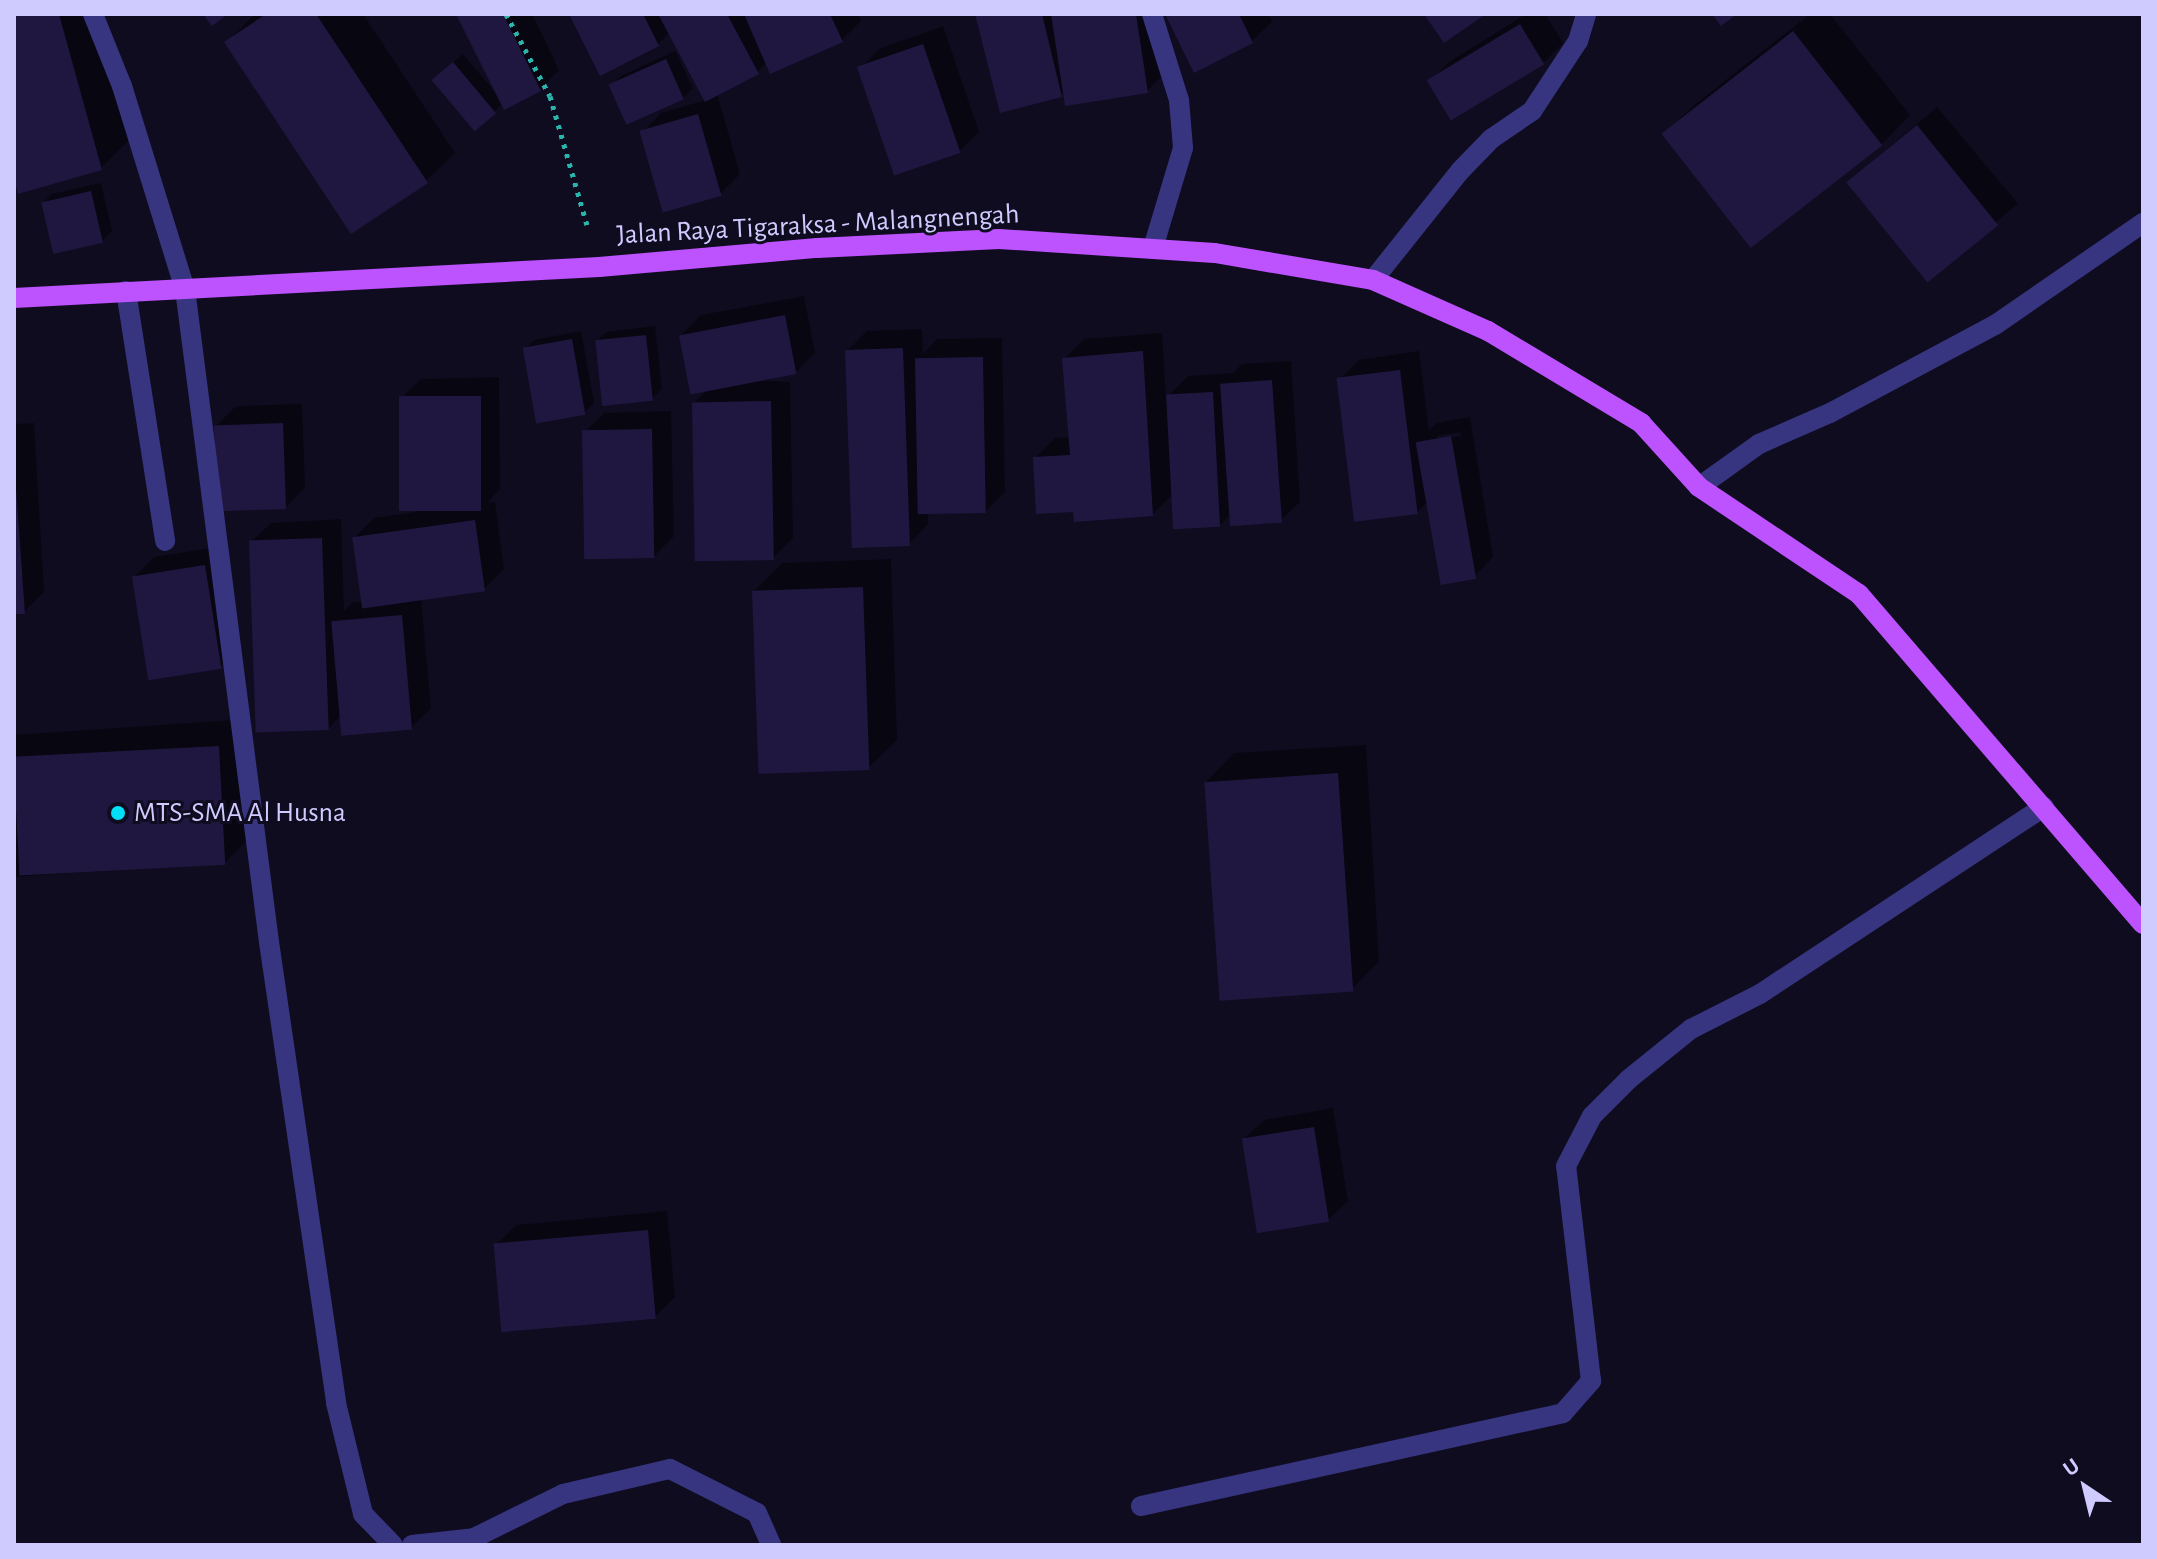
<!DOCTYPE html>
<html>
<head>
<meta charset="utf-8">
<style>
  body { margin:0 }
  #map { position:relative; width:2157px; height:1559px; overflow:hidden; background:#0f0c20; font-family:"Alegreya Sans",sans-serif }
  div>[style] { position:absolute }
  .shadow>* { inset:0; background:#0007; transform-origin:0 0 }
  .building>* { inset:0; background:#201741; transform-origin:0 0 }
  .path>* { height:5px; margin-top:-2.5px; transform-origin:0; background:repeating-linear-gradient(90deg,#2ab4ab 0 4px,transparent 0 10px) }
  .lane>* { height:20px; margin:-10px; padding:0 10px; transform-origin:10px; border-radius:10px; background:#373580 }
  .street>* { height:20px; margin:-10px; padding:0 10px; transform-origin:10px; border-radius:10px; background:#373580 }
  .primary>* { height:20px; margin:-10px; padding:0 10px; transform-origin:10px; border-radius:10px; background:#bd52ff }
  .dots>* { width:22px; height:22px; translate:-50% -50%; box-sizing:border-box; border:4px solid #0f0c20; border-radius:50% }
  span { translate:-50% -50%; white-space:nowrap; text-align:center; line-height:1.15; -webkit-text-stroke:6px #0f0c20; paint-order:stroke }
  .street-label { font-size:28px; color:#d0cbff }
  .poi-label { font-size:28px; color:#d0cbff }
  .left { translate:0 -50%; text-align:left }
  .frame { position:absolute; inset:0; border:16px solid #d0cbff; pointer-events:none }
  .north { position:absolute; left:2045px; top:1447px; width:80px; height:80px; -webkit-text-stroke:6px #0f0c20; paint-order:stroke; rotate:325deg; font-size:22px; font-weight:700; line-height:32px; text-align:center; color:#d0cbff }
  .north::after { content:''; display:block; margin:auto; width:28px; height:36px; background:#d0cbff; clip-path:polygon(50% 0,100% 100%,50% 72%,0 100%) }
</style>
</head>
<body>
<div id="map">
  <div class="shadow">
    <div style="clip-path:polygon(14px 14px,95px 14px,130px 139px,101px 168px,14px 172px)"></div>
    <div style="clip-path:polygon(255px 14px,363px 14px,455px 153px,426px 181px,227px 42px)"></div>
    <div style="clip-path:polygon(458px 14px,532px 14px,559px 70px,540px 89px,503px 104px,494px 112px,433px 80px,463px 54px,496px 93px)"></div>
    <div style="clip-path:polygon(571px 14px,858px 14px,861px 21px,842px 40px,767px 62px,757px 72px,717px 93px,740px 174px,720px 194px,642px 133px,661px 113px,706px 100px,670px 32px,658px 44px)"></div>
    <div style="clip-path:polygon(977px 14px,1158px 14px,1167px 71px,1147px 91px,1065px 92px,1061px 95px)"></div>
    <div style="clip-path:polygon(1167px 14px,1268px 14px,1272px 22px,1252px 41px)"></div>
    <div style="clip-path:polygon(1526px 14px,1545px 14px,1563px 43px,1543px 63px,1430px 81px,1449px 62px)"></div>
    <div style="clip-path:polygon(1810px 14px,1830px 14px,1910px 115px,1882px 144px,1664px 134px,1693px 106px)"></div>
    <div style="clip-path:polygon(943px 26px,979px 132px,959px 151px,860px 69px,879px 49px)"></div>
    <div style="clip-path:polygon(675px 51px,693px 88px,683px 98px,611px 85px,621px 76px)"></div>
    <div style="left:1937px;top:107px;width:126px;height:116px;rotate:50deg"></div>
    <div style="clip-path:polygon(101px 183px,112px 231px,102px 241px,54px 252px,43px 203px,52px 194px)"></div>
    <div style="clip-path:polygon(804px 296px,815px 353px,796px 372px,754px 380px,790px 382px,793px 538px,773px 558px,694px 403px,709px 388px,681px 335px,701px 315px)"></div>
    <div style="clip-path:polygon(655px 326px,662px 389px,652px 399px,597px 341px,606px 332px)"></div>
    <div style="clip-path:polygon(922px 329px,923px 354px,937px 339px,1002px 338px,1005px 492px,986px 511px,928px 513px,928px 524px,909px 544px,847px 351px,867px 331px)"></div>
    <div style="clip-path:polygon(581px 331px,594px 403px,584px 413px,525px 349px,534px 340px)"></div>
    <div style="clip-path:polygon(1162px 333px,1166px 398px,1188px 376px,1233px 373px,1242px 364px,1291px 361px,1300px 502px,1280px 521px,1231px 514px,1220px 525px,1174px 493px,1153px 514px,1075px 510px,1035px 458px,1055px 438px,1070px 437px,1065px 358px,1084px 339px)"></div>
    <div style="clip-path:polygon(evenodd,1419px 351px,1429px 430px,1437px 423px,1470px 417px,1493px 557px,1474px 577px,1428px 502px,1417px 512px,1339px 380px,1359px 360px,1419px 351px,1460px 432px,1461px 436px,1437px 440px,1437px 436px,1460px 432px)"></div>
    <div style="clip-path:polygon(499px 377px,500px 489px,487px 503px,495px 502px,504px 569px,484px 589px,421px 598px,431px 708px,411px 728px,341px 715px,329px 728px,251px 542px,271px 523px,341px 519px,344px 611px,353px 602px,362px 602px,354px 538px,374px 518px,416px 512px,401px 398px,421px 379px)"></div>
    <div style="clip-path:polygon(302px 404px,305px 487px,286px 507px,216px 426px,236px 406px)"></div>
    <div style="clip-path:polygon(671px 411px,674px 536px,654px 556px,584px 433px,604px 413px)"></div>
    <div style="clip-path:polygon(34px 423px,44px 592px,24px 612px,14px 612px,14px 424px)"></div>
    <div style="clip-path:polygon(224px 546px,239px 647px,220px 667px,134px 577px,154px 557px)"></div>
    <div style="clip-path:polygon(891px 559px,897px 740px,868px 768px,754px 591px,782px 563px)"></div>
    <div style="clip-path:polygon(247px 719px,253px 834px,225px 863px,14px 877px,14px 735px)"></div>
    <div style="clip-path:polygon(1366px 745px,1379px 961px,1351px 990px,1206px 782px,1234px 753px)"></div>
    <div style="clip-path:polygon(1333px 1108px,1348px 1201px,1328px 1220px,1244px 1139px,1264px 1120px)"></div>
    <div style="clip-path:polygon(667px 1211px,675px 1297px,655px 1317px,496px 1245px,516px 1225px)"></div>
  </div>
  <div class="building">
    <div style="clip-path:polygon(14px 14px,59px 14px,102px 170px,18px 194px,14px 179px)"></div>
    <div style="clip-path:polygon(203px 14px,228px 14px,212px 26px)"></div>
    <div style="clip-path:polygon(266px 14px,316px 14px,428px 183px,351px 234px,224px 42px)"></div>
    <div style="clip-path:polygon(456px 14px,503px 14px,541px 91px,504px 110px)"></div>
    <div style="clip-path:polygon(569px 14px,643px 14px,659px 46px,600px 76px)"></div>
    <div style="clip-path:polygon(658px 14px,727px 14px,759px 74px,705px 102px)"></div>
    <div style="clip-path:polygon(744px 14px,830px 14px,843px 42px,770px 74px)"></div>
    <div style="clip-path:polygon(975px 14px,1042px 14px,1062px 97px,1000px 113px)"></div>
    <div style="clip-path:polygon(1051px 14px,1136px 14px,1148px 93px,1065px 106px)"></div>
    <div style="clip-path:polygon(1165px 14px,1239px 14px,1253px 43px,1194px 73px)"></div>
    <div style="clip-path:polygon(1424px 14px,1482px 14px,1483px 16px,1444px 43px)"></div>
    <div style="clip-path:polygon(1712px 14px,1737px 14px,1721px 26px)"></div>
    <div style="left:1520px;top:24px;width:47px;height:109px;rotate:59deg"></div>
    <div style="left:1793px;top:31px;width:145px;height:167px;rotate:52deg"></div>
    <div style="left:923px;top:44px;width:115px;height:70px;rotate:71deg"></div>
    <div style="left:666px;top:59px;width:44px;height:63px;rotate:66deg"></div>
    <div style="left:453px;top:62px;width:67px;height:28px;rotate:50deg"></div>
    <div style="left:698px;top:114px;width:85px;height:61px;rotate:74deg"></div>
    <div style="left:1917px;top:125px;width:129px;height:91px;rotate:51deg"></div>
    <div style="left:91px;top:191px;width:53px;height:51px;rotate:77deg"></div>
    <div style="left:785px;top:315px;width:60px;height:108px;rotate:79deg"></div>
    <div style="left:646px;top:335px;width:66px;height:51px;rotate:84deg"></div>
    <div style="left:572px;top:339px;width:77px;height:50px;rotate:80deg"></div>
    <div style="left:903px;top:348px;width:198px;height:58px;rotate:88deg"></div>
    <div style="clip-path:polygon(1143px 351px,1153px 516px,1074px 522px,1073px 512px,1036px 514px,1033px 457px,1070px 455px,1062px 358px)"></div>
    <div style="left:983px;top:357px;width:156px;height:68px;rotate:89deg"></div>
    <div style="left:1400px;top:370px;width:145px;height:64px;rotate:83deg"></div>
    <div style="left:1272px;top:380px;width:143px;height:52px;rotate:86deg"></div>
    <div style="left:1213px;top:392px;width:135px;height:47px;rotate:87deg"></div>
    <div style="left:481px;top:396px;width:115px;height:82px;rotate:90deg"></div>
    <div style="left:771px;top:401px;width:159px;height:79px;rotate:89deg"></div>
    <div style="left:283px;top:423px;width:86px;height:69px;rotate:88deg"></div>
    <div style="left:652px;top:429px;width:129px;height:70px;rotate:89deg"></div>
    <div style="left:1451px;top:436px;width:145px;height:36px;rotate:80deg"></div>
    <div style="clip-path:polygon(14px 460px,25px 614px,14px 614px)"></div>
    <div style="left:475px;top:520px;width:72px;height:124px;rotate:82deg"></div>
    <div style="left:322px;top:538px;width:192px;height:73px;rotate:88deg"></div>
    <div style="left:205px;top:565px;width:105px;height:74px;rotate:81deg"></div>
    <div style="left:863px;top:587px;width:183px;height:111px;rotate:88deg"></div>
    <div style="left:402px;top:615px;width:115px;height:71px;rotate:85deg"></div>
    <div style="left:219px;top:746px;width:119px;height:206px;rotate:87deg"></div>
    <div style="left:1338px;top:773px;width:219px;height:134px;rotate:86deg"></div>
    <div style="left:1314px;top:1127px;width:96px;height:73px;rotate:81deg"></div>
    <div style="left:648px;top:1230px;width:89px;height:155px;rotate:85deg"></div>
  </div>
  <div class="path">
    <div style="left:506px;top:14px;width:93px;rotate:61.8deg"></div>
    <div style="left:550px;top:96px;width:134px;rotate:74deg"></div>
  </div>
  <div class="lane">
    <div style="left:126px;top:291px;width:253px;rotate:81.1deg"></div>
    <div style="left:1141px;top:1506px;width:432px;rotate:-12.4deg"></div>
    <div style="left:1563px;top:1413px;width:43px;rotate:-48.8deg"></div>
    <div style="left:1591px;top:1381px;width:216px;rotate:-96.6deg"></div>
    <div style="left:1566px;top:1166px;width:56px;rotate:-62.5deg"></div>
    <div style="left:1592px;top:1116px;width:52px;rotate:-45deg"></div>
    <div style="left:1629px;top:1079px;width:80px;rotate:-38.9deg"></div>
    <div style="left:1691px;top:1029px;width:77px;rotate:-26.9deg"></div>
    <div style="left:1760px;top:994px;width:340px;rotate:-33.4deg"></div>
  </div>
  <div class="street">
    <div style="left:93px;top:14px;width:78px;rotate:68.1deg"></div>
    <div style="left:122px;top:86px;width:213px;rotate:72.8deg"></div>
    <div style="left:185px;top:289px;width:658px;rotate:82.67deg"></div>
    <div style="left:269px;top:942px;width:466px;rotate:81.7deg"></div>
    <div style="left:336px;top:1403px;width:114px;rotate:76.3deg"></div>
    <div style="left:363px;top:1514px;width:43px;rotate:45.9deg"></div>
    <div style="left:1152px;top:14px;width:90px;rotate:72.6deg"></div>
    <div style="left:1179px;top:100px;width:48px;rotate:85.2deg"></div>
    <div style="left:1183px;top:148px;width:104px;rotate:106.7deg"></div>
    <div style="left:1373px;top:280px;width:139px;rotate:-51.4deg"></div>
    <div style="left:1460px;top:171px;width:45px;rotate:-45.9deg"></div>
    <div style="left:1491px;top:139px;width:50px;rotate:-34.3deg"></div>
    <div style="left:1532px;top:111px;width:84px;rotate:-56.7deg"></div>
    <div style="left:1578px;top:41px;width:28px;rotate:-73deg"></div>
    <div style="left:1699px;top:487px;width:74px;rotate:-35.6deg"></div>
    <div style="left:1759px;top:444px;width:77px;rotate:-23.6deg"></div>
    <div style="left:1830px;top:413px;width:187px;rotate:-28.1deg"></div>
    <div style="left:1995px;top:325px;width:180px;rotate:-34.6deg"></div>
    <div style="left:412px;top:1545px;width:62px;rotate:-6.4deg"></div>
    <div style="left:474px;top:1538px;width:99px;rotate:-26.3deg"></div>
    <div style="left:563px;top:1494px;width:110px;rotate:-13.2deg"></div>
    <div style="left:670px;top:1469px;width:97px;rotate:26.8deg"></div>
    <div style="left:757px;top:1513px;width:35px;rotate:66deg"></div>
  </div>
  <div class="primary">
    <div style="left:14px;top:298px;width:586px;rotate:-3.03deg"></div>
    <div style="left:599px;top:267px;width:219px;rotate:-5deg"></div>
    <div style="left:817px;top:248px;width:182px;rotate:-2.8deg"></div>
    <div style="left:999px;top:239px;width:216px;rotate:3.7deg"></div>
    <div style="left:1215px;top:253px;width:160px;rotate:9.7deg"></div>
    <div style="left:1373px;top:280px;width:126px;rotate:23.9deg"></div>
    <div style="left:1488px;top:331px;width:179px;rotate:31deg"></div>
    <div style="left:1641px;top:423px;width:86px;rotate:47.8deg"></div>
    <div style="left:1699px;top:487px;width:192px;rotate:33.8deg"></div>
    <div style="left:1859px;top:594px;width:435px;rotate:49.3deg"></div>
  </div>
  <div class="dots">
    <div style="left:118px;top:813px;background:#00dff6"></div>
  </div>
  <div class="street-label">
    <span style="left:818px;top:225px;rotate:-3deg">Jalan Raya Tigaraksa - Malangnengah</span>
  </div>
  <div class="poi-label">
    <span class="left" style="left:134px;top:813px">MTS-SMA Al Husna</span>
  </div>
  <div class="frame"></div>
  <div class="north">U</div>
</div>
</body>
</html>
